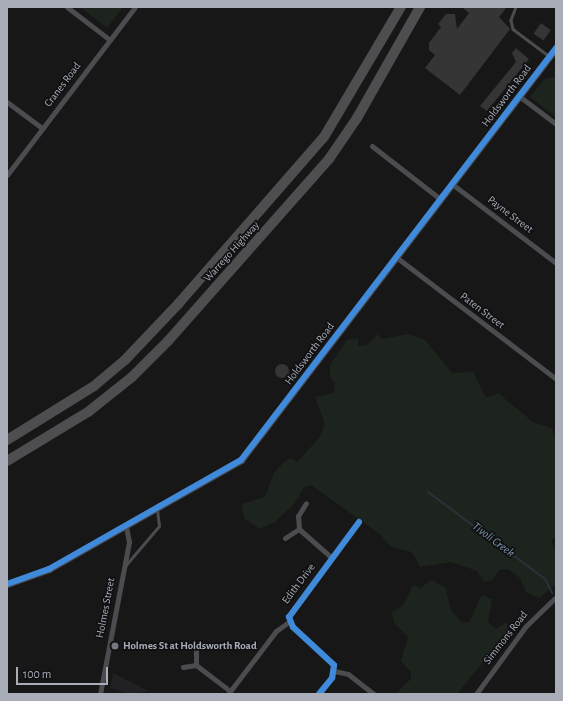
<!DOCTYPE html>
<html>
<head>
<meta charset="utf-8">
<style>
  body { margin:0 }
  #map { position:relative; width:563px; height:701px; overflow:hidden; background:#171717; font-family:"Alegreya Sans",sans-serif }
  div>[style] { position:absolute }
  .built>* { inset:0; background:#212123 }
  .green>* { inset:0; background:#1d241e }
  .stream>* { height:2px; margin:-1px; padding:0 1px; transform-origin:1px; border-radius:1px; background:#2a3239 }
  .building>* { inset:0; background:#353536; transform-origin:0 0 }
  .round { border-radius:50% }
  .lane>* { height:2.5px; margin:-1.25px; padding:0 1.25px; transform-origin:1.25px; border-radius:1.25px; background:#4b4c50 }
  .street>* { height:5px; margin:-2.5px; padding:0 2.5px; transform-origin:2.5px; border-radius:2.5px; background:#4b4c50 }
  .secondary>* { height:7px; margin:-3.5px; padding:0 3.5px; transform-origin:3.5px; border-radius:3.5px; background:#4a4a4e }
  .highway>* { height:10px; margin:-5px; padding:0 5px; transform-origin:5px; border-radius:5px; background:#4e4e51 }
  .cycleway>* { height:6px; margin:-3px; padding:0 3px; transform-origin:3px; border-radius:3px; background:#408adc }
  .dots>* { width:11px; height:11px; translate:-50% -50%; box-sizing:border-box; border:2px solid #111113; border-radius:50% }
  span { translate:-50% -50%; white-space:nowrap; text-align:center; line-height:1.15; -webkit-text-stroke:3.5px #111113; paint-order:stroke }
  .street-label { font-size:11px; color:#a8adb8 }
  .poi-label { font-size:11px; color:#a8adb8; font-weight:700 }
  .left { translate:0 -50%; text-align:left }
  .water-label { font-size:12px; color:#7f9bb3; font-style:italic }
  .frame { position:absolute; inset:0; border:8px solid #a8adb8; pointer-events:none }
  .scale { position:absolute; left:16px; top:667px; width:92px; height:18px; box-sizing:border-box; border:2px solid #a8adb8; border-top:0; padding-left:5px; font-size:12px; line-height:14px; white-space:nowrap; color:#a8adb8; -webkit-text-stroke:3px #111113; paint-order:stroke }
</style>
</head>
<body>
<div id="map">
  <div class="built">
    <div style="clip-path:polygon(113px 673px,149px 691px,129px 694px,110px 688px)"></div>
  </div>
  <div class="green">
    <div style="clip-path:polygon(80px 7px,123px 7px,107px 28px)"></div>
    <div style="clip-path:polygon(556px 77px,556px 117px,530px 97px,544px 79px)"></div>
    <div style="clip-path:polygon(378px 334px,381px 339px,409px 334px,425px 340px,452px 373px,473px 372px,486px 398px,498px 393px,533px 422px,552px 428px,556px 442px,556px 537px,551px 541px,556px 549px,556px 584px,539px 598px,526px 592px,520px 578px,508px 569px,499px 570px,492px 580px,484px 582px,477px 571px,451px 562px,420px 567px,412px 552px,391px 547px,381px 535px,311px 485px,303px 488px,295px 503px,275px 522px,260px 529px,244px 518px,242px 504px,265px 497px,274px 473px,283px 463px,290px 458px,297px 462px,319px 438px,325px 424px,315px 397px,334px 393px,335px 383px,330px 377px,330px 365px,347px 340px,358px 338px,358px 346px,367px 345px)"></div>
    <div style="clip-path:polygon(432px 580px,446px 588px,450px 609px,462px 623px,469px 622px,482px 595px,492px 599px,488px 622px,496px 629px,507px 622px,510px 628px,457px 694px,395px 694px,411px 679px,411px 672px,401px 661px,408px 637px,395px 624px,391px 612px,403px 606px,413px 585px,420px 588px)"></div>
  </div>
  <div class="stream">
    <div style="left:428px;top:492px;width:146px;rotate:36.6deg"></div>
    <div style="left:545px;top:579px;width:16px;rotate:63deg"></div>
  </div>
  <div class="building">
    <div style="clip-path:polygon(462px 7px,507px 7px,499px 17px,510px 29px,460px 95px,425px 68px,435px 55px,429px 50px,429px 43px,441px 27px,438px 24px,446px 14px,455px 14px,457px 29px,469px 13px)"></div>
    <div style="left:541px;top:23px;width:12px;height:13px;rotate:35deg"></div>
    <div style="clip-path:polygon(516px 48px,529px 59px,487px 111px,480px 106px,516px 62px,512px 53px)"></div>
    <div class="round" style="left:275px;top:364px;width:14px;height:14px"></div>
  </div>
  <div class="lane">
    <div style="left:516px;top:7px;width:14px;rotate:111deg"></div>
    <div style="left:511px;top:20px;width:9px;rotate:77deg"></div>
    <div style="left:513px;top:29px;width:45px;rotate:36.9deg"></div>
    <div style="left:125px;top:566px;width:52px;rotate:-49.6deg"></div>
    <div style="left:159px;top:526px;width:16px;rotate:-97deg"></div>
  </div>
  <div class="street">
    <div style="left:67px;top:7px;width:54px;rotate:37.5deg"></div>
    <div style="left:519px;top:96px;width:46px;rotate:37.1deg"></div>
    <div style="left:7px;top:102px;width:44px;rotate:36.6deg"></div>
    <div style="left:372px;top:146px;width:86px;rotate:37.9deg"></div>
    <div style="left:7px;top:175px;width:211px;rotate:-52.7deg"></div>
    <div style="left:452px;top:184px;width:131px;rotate:37.2deg"></div>
    <div style="left:396px;top:257px;width:201px;rotate:37.3deg"></div>
    <div style="left:299px;top:529px;width:13px;rotate:-94deg"></div>
    <div style="left:298px;top:516px;width:15px;rotate:-58deg"></div>
    <div style="left:285px;top:538px;width:17px;rotate:-33deg"></div>
    <div style="left:299px;top:529px;width:44px;rotate:41.3deg"></div>
    <div style="left:196px;top:665px;width:43px;rotate:37.4deg"></div>
    <div style="left:183px;top:667px;width:13px;rotate:-9deg"></div>
    <div style="left:196px;top:665px;width:15px;rotate:-90deg"></div>
    <div style="left:334px;top:671px;width:14px;rotate:12deg"></div>
    <div style="left:348px;top:674px;width:33px;rotate:38deg"></div>
    <div style="left:100px;top:694px;width:155px;rotate:-79.2deg"></div>
    <div style="left:129px;top:542px;width:15px;rotate:-101deg"></div>
    <div style="left:228px;top:694px;width:79px;rotate:-52.7deg"></div>
    <div style="left:276px;top:631px;width:16px;rotate:-35deg"></div>
    <div style="left:319px;top:694px;width:21px;rotate:-51deg"></div>
    <div style="left:332px;top:678px;width:13px;rotate:-81deg"></div>
    <div style="left:334px;top:665px;width:56px;rotate:-137.2deg"></div>
    <div style="left:293px;top:627px;width:11px;rotate:-112deg"></div>
    <div style="left:289px;top:617px;width:118px;rotate:-53.6deg"></div>
    <div style="left:476px;top:694px;width:84px;rotate:-53.7deg"></div>
    <div style="left:526px;top:626px;width:42px;rotate:-44deg"></div>
  </div>
  <div class="secondary">
    <div style="left:7px;top:584px;width:45px;rotate:-19.7deg"></div>
    <div style="left:49px;top:569px;width:221px;rotate:-29.6deg"></div>
    <div style="left:241px;top:460px;width:519px;rotate:-52.6deg"></div>
  </div>
  <div class="highway">
    <div style="left:7px;top:440px;width:102px;rotate:-31.8deg"></div>
    <div style="left:94px;top:386px;width:40px;rotate:-40deg"></div>
    <div style="left:125px;top:360px;width:79px;rotate:-46.5deg"></div>
    <div style="left:179px;top:303px;width:220px;rotate:-48.9deg"></div>
    <div style="left:324px;top:137px;width:151px;rotate:-59.4deg"></div>
    <div style="left:7px;top:461px;width:95px;rotate:-31.2deg"></div>
    <div style="left:88px;top:412px;width:56px;rotate:-38.5deg"></div>
    <div style="left:132px;top:377px;width:51px;rotate:-45deg"></div>
    <div style="left:168px;top:341px;width:243px;rotate:-48.5deg"></div>
    <div style="left:329px;top:159px;width:50px;rotate:-55.7deg"></div>
    <div style="left:357px;top:118px;width:128px;rotate:-60.4deg"></div>
  </div>
  <div class="cycleway">
    <div style="left:7px;top:584px;width:45px;rotate:-19.7deg"></div>
    <div style="left:49px;top:569px;width:221px;rotate:-29.6deg"></div>
    <div style="left:241px;top:460px;width:519px;rotate:-52.6deg"></div>
    <div style="left:319px;top:694px;width:21px;rotate:-51deg"></div>
    <div style="left:332px;top:678px;width:13px;rotate:-81deg"></div>
    <div style="left:334px;top:665px;width:56px;rotate:-137.2deg"></div>
    <div style="left:293px;top:627px;width:11px;rotate:-112deg"></div>
    <div style="left:289px;top:617px;width:118px;rotate:-53.6deg"></div>
  </div>
  <div class="dots">
    <div style="left:115px;top:646px;background:#757880"></div>
  </div>
  <div class="street-label">
    <span style="left:63px;top:85px;rotate:-53deg">Cranes Road</span>
    <span style="left:507px;top:96px;rotate:-53deg">Holdsworth Road</span>
    <span style="left:510px;top:215px;rotate:37deg">Payne Street</span>
    <span style="left:232px;top:252px;rotate:-48deg">Warrego Highway</span>
    <span style="left:482px;top:311px;rotate:37deg">Paten Street</span>
    <span style="left:310px;top:354px;rotate:-53deg">Holdsworth Road</span>
    <span style="left:299px;top:584px;rotate:-53deg">Edith Drive</span>
    <span style="left:106px;top:608px;rotate:-79deg">Holmes Street</span>
    <span style="left:506px;top:638px;rotate:-52deg">Simmons Road</span>
  </div>
  <div class="poi-label">
    <span class="left" style="left:123px;top:646px">Holmes St at Holdsworth Road</span>
  </div>
  <div class="water-label">
    <span style="left:493px;top:540px;rotate:37deg">Tivoli Creek</span>
  </div>
  <div class="frame"></div>
  <div class="scale">100 m</div>
</div>
</body>
</html>
